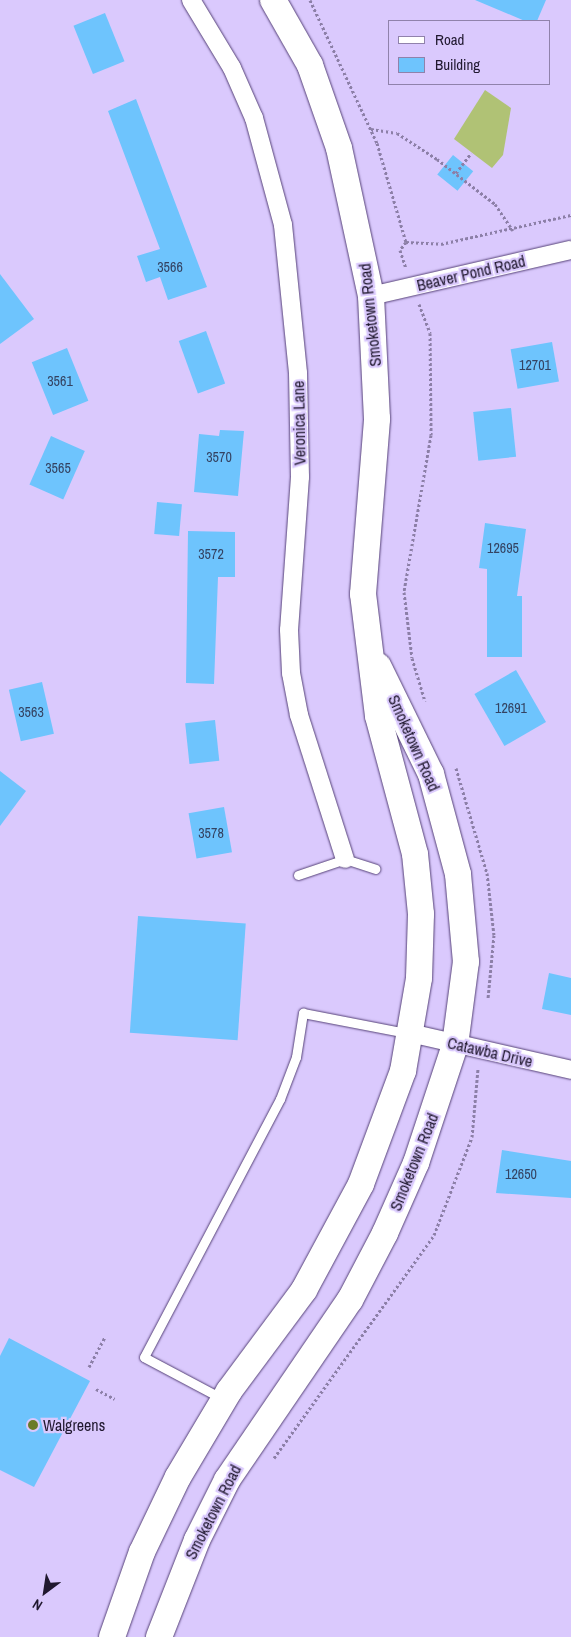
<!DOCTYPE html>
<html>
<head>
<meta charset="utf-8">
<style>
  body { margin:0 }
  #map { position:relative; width:571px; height:1637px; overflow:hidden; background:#dac9fd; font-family:"Archivo Narrow",sans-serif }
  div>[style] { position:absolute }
  .green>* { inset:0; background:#b0c275 }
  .building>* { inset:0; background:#6ec4fd; transform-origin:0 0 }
  .path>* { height:3px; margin-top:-1.5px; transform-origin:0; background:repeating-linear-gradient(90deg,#8c7fa7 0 2.5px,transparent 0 5px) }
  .roads { filter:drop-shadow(0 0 1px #564278) drop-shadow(0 0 1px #564278) }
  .service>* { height:9px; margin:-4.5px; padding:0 4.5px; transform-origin:4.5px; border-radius:4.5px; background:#fff }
  .minor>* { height:18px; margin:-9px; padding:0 9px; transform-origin:9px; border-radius:9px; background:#fff }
  .secondary>* { height:26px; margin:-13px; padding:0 13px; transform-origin:13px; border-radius:13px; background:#fff }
  .dots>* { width:14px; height:14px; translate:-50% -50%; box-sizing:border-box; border:2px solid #dac9fd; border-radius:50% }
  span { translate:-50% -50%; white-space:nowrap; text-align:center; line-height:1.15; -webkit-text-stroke:4.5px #dac9fd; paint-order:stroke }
  .number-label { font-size:14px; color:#344362 }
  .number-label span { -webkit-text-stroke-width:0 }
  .street-label { font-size:16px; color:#20182f }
  .poi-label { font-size:16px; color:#20182f }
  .left { translate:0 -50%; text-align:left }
  .legend { position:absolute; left:388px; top:20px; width:162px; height:65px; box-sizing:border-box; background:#dac9fd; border:1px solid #9082ab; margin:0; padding:6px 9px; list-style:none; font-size:15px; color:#20182f }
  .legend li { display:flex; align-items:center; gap:10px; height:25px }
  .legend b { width:25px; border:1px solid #9082ab }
  .north { position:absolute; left:20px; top:1567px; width:50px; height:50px; -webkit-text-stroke:4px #dac9fd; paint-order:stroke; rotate:211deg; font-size:14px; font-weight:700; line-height:20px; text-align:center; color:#20182f }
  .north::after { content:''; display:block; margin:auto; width:18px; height:22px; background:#20182f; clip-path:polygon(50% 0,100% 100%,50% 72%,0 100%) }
</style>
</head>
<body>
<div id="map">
  <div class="green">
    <div style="clip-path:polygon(485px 90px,511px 108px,503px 155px,492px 168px,454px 139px)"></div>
  </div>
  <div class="building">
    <div style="clip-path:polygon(475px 0,546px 0,537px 21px,525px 21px)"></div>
    <div style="left:105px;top:13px;width:52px;height:34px;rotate:68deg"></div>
    <div style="clip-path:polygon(136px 99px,207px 287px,168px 300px,160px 277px,146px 282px,137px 256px,160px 249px,108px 111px)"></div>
    <div style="left:453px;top:155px;width:26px;height:25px;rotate:39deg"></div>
    <div style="clip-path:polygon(0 274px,34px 319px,0 344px)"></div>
    <div style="left:206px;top:331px;width:56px;height:29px;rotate:70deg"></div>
    <div style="left:552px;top:342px;width:40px;height:42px;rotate:80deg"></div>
    <div style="left:67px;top:348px;width:57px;height:38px;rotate:68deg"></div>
    <div style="left:511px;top:408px;width:49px;height:38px;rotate:84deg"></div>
    <div style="clip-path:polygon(220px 430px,244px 431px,238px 496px,194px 492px,199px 434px,219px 436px)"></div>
    <div style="left:51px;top:436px;width:37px;height:53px;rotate:24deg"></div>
    <div style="left:157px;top:502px;width:25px;height:32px;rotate:5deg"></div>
    <div style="clip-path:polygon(485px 523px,526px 529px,517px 596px,522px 596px,522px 657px,487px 657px,487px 569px,479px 568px)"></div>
    <div style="clip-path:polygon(188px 531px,235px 532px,235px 577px,218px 577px,214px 684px,186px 683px)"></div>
    <div style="left:516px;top:670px;width:60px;height:48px;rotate:60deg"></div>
    <div style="left:42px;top:682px;width:53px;height:34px;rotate:77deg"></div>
    <div style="left:215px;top:720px;width:41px;height:30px;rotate:84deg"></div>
    <div style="clip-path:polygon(0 771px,26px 791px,0 826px)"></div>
    <div style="left:224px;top:807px;width:46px;height:36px;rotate:80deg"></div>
    <div style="left:138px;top:916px;width:108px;height:117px;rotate:4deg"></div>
    <div style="clip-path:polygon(549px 973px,571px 978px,571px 1015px,542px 1009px)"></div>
    <div style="clip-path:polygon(502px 1150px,571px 1161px,571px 1198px,496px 1193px)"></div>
    <div style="clip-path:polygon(9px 1338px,90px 1381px,34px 1487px,0 1470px,0 1356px)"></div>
  </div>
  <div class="path">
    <div style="left:310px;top:0;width:158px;rotate:64.9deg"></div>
    <div style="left:377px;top:143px;width:103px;rotate:73.7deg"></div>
    <div style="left:406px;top:242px;width:35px;rotate:3deg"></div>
    <div style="left:441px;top:244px;width:133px;rotate:-12.6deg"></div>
    <div style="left:371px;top:129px;width:26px;rotate:9deg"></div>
    <div style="left:397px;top:133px;width:48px;rotate:33deg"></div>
    <div style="left:437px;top:159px;width:73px;rotate:37.8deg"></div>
    <div style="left:495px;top:204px;width:32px;rotate:56deg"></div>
    <div style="left:456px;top:173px;width:25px;rotate:-53deg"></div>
    <div style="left:406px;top:242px;width:10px;rotate:127deg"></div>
    <div style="left:400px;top:250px;width:19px;rotate:72deg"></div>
    <div style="left:419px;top:304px;width:31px;rotate:69deg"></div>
    <div style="left:430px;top:333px;width:102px;rotate:89.4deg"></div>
    <div style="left:431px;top:435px;width:159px;rotate:99.8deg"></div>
    <div style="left:404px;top:592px;width:66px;rotate:83.1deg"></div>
    <div style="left:412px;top:658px;width:45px;rotate:73.2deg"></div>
    <div style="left:456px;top:768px;width:109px;rotate:73.6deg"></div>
    <div style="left:487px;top:873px;width:62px;rotate:83.6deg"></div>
    <div style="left:494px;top:935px;width:64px;rotate:95.4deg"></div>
    <div style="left:89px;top:1367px;width:34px;rotate:-62deg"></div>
    <div style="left:96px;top:1389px;width:21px;rotate:28deg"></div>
    <div style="left:274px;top:1458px;width:274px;rotate:-54.3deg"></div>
    <div style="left:434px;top:1235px;width:105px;rotate:-68.8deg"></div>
    <div style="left:472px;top:1137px;width:68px;rotate:-85deg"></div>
  </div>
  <div class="roads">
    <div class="service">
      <div style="left:298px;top:875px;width:50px;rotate:-18.8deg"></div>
      <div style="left:345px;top:859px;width:32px;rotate:18deg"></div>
      <div style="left:221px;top:1398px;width:87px;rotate:-152deg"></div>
      <div style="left:144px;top:1357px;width:292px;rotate:-62.2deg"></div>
      <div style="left:280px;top:1099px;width:45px;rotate:-69.1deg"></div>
      <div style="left:296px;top:1057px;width:45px;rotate:-81deg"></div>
      <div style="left:303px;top:1013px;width:106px;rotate:10.9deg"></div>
    </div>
    <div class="minor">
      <div style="left:191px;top:0;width:79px;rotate:58.9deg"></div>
      <div style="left:232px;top:68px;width:55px;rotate:66.3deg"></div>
      <div style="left:254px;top:118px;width:111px;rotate:74.8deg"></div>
      <div style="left:283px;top:225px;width:149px;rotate:84.2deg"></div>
      <div style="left:298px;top:373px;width:104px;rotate:88.9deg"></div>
      <div style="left:300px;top:477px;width:153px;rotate:94.1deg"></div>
      <div style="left:289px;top:630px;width:43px;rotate:87.3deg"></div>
      <div style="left:291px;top:673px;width:43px;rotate:79.2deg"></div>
      <div style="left:299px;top:715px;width:151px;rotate:72.3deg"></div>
      <div style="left:371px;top:296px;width:205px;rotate:-13deg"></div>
      <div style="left:410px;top:1033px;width:165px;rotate:12.9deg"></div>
    </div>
    <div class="secondary">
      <div style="left:112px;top:1637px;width:90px;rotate:-70.6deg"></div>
      <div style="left:142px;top:1552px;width:83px;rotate:-64.4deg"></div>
      <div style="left:178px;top:1477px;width:100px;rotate:-59.3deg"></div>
      <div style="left:229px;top:1391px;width:126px;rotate:-53.4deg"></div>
      <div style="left:304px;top:1290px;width:120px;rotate:-61.7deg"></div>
      <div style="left:361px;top:1184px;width:121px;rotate:-69.6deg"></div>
      <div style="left:403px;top:1071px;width:94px;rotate:-80.2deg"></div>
      <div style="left:419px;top:978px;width:64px;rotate:-88.2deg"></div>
      <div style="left:421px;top:914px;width:60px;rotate:-95.7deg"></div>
      <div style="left:415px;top:854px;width:143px;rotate:-105deg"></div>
      <div style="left:378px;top:716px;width:123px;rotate:-97deg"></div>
      <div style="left:363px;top:594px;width:176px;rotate:-85.4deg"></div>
      <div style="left:377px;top:419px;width:123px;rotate:-92.8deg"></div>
      <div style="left:371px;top:296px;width:151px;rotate:-102.2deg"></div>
      <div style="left:339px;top:148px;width:88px;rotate:-109.3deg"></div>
      <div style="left:310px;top:65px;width:75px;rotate:-119.6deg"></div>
      <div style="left:159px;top:1637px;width:104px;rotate:-68.6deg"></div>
      <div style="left:197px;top:1540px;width:67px;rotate:-63.4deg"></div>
      <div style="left:227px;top:1480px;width:218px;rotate:-55.7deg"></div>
      <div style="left:350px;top:1300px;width:76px;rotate:-62.4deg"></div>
      <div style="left:385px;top:1233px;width:77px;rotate:-66.1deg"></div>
      <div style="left:416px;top:1163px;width:124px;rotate:-71.7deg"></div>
      <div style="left:455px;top:1045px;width:84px;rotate:-82.5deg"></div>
      <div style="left:466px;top:962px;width:88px;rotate:-95.2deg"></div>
      <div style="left:458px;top:874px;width:104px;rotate:-105.1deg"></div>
      <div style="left:431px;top:774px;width:120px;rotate:-116.1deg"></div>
    </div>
  </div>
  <div class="dots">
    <div style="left:33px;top:1425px;background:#6b7b29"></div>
  </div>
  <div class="number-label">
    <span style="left:170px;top:267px">3566</span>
    <span style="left:535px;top:365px">12701</span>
    <span style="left:60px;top:381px">3561</span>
    <span style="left:219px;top:457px">3570</span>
    <span style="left:58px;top:468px">3565</span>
    <span style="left:503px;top:548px">12695</span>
    <span style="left:211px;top:554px">3572</span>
    <span style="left:511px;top:708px">12691</span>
    <span style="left:31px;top:712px">3563</span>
    <span style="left:211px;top:833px">3578</span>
    <span style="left:521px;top:1174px">12650</span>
  </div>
  <div class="street-label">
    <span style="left:471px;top:273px;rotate:-13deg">Beaver Pond Road</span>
    <span style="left:370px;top:315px;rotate:-96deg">Smoketown Road</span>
    <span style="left:299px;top:423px;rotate:-91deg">Veronica Lane</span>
    <span style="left:414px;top:743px;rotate:66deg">Smoketown Road</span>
    <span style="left:490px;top:1052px;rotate:13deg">Catawba Drive</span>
    <span style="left:414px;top:1162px;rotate:-68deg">Smoketown Road</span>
    <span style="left:213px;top:1512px;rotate:-63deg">Smoketown Road</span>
  </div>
  <div class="poi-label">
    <span class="left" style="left:43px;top:1425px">Walgreens</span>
  </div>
  <ul class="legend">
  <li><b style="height:6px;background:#fff"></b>Road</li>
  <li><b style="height:14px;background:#6ec4fd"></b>Building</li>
  </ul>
  <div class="north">N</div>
</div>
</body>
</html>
